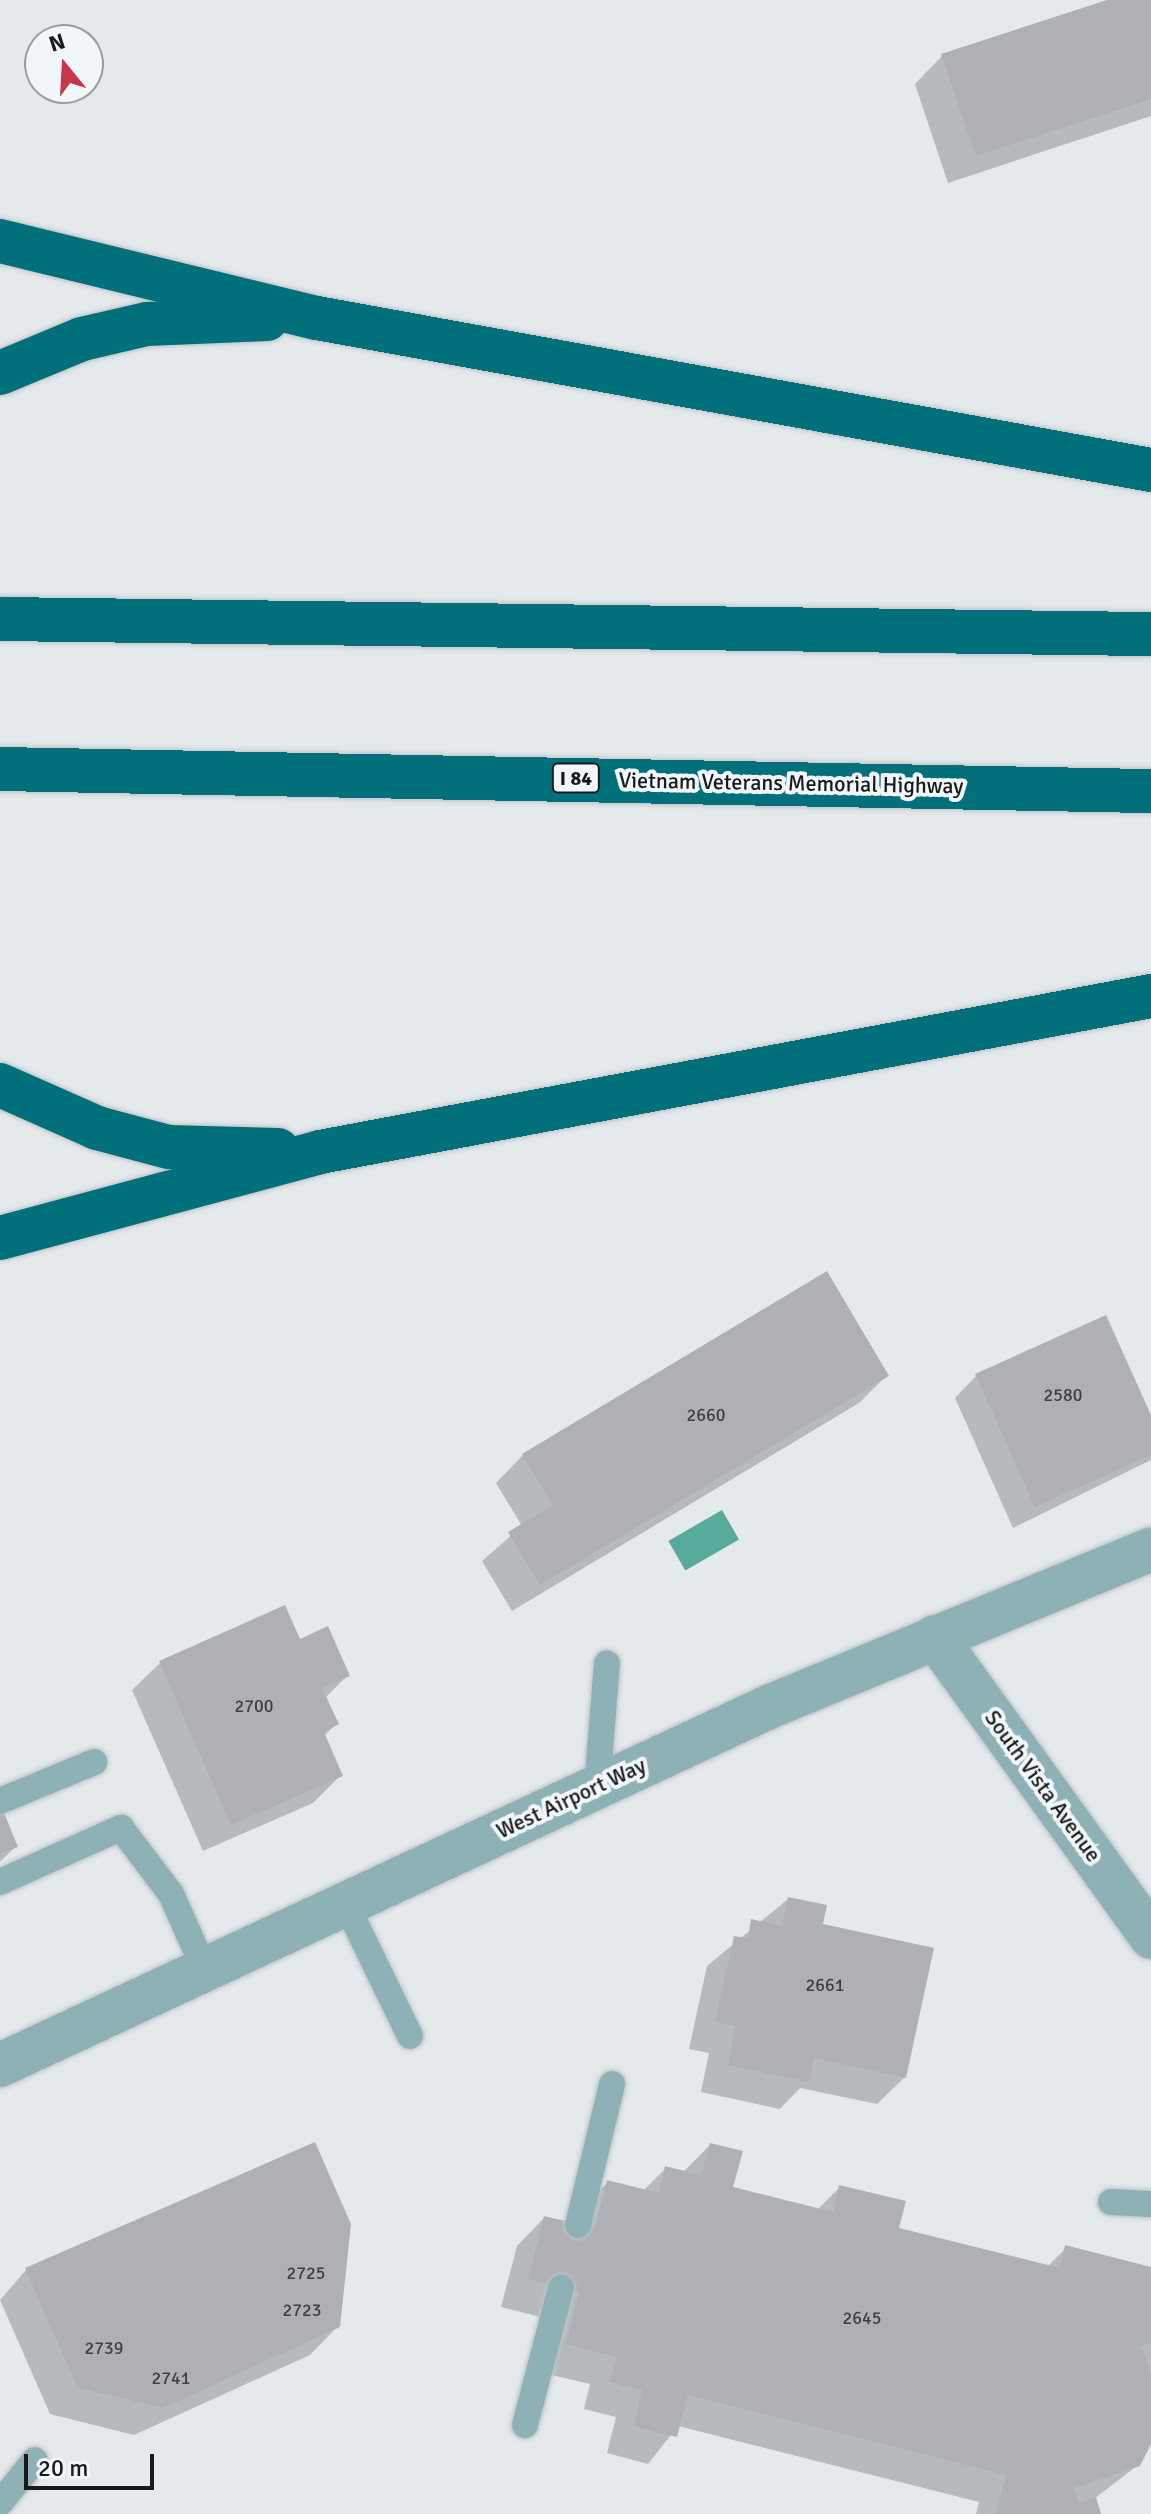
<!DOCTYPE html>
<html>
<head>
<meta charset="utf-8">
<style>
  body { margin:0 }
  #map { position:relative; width:1151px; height:2514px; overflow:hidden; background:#e4e9ec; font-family:Signika,sans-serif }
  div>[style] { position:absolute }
  .water>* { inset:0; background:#58ab9a; transform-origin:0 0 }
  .shadow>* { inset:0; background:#0003 }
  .building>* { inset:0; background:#aeb0b5 }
  .roads { filter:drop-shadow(0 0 2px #bfc4c6) drop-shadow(0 0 2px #bfc4c6) }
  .service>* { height:26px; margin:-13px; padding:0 13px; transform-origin:13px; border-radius:13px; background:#8eb1b6 }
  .minor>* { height:44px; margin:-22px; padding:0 22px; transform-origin:22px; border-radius:22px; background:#8eb1b6 }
  .tertiary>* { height:44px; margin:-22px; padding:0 22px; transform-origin:22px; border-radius:22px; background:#8eb1b6 }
  .motorway>* { height:44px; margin:-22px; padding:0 22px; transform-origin:22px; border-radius:22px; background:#01707b }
  span { translate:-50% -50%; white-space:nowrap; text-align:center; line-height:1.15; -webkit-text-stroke:8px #f1f6f9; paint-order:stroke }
  .number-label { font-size:18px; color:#3e3f41 }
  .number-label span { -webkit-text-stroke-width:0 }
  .shield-label span { padding:2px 6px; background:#f1f6f9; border:2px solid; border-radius:6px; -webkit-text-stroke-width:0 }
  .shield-label { font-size:20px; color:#18191a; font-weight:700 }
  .street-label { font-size:22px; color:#18191a }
  .north { position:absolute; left:24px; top:24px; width:80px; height:80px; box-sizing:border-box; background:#f1f6f9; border:2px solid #9a9ea0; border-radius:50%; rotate:342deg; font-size:22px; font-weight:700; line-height:32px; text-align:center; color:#18191a }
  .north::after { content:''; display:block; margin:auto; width:28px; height:36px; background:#c73749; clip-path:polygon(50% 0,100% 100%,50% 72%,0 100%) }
  .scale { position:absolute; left:24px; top:2454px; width:130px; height:36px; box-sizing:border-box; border:4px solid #18191a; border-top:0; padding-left:10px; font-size:24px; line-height:28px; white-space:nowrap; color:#18191a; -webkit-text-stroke:6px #f1f6f9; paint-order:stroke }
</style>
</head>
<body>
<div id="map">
  <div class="water">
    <div style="left:722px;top:1510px;width:34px;height:62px;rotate:60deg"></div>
  </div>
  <div class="shadow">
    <div style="clip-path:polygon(1113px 0,1151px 0,1151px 116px,948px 183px,915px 84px,942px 56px)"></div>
    <div style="clip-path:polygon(887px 1375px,859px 1403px,512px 1611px,482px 1561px,522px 1526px,496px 1483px,523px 1455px)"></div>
    <div style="clip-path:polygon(976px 1376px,1151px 1420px,1151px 1460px,1013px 1528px,955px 1398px)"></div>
    <div style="clip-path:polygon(284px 1608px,299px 1641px,348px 1675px,325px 1698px,336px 1724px,324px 1736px,341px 1775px,313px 1803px,203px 1851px,132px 1690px,160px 1663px)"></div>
    <div style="clip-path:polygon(0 1808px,16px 1846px,0 1862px)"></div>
    <div style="clip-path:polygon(788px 1899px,820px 1926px,905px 2077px,877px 2104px,800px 2088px,780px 2109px,701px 2092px,709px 2053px,689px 2049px,707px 1966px)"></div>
    <div style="clip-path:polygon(710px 2145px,731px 2189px,817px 2210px,840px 2187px,897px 2230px,1047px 2267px,1066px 2248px,1151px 2272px,1151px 2439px,1138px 2465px,1094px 2499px,1099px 2514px,976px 2514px,979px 2502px,678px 2426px,648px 2464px,607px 2453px,616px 2417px,584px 2409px,590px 2384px,539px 2372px,552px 2320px,501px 2307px,517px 2246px,544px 2218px,576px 2226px,580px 2210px,608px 2182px,643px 2191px,666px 2168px,683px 2172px)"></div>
    <div style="clip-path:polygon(26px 2270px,338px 2326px,310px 2355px,134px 2435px,50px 2414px,0 2300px)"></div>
  </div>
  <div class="building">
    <div style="clip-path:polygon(1107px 0,1151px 0,1151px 99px,976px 156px,941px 54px)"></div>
    <div style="clip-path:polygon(827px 1271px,889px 1376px,540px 1585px,508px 1532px,553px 1505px,522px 1454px)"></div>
    <div style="clip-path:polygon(1106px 1315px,1151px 1415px,1151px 1455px,1035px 1507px,975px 1374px)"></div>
    <div style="clip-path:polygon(285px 1605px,300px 1639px,328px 1626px,350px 1676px,322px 1688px,339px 1724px,324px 1732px,343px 1776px,231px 1825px,159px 1661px)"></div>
    <div style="clip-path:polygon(0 1803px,18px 1847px,0 1854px)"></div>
    <div style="clip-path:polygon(788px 1897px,827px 1905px,823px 1924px,934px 1948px,906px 2078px,814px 2058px,809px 2082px,728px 2065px,736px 2026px,715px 2022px,734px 1936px,748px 1938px,751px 1919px,782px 1926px)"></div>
    <div style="clip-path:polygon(315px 2142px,351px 2224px,340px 2327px,163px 2408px,77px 2387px,25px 2268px)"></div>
    <div style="clip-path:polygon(710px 2143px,743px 2151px,733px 2187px,833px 2212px,839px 2185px,906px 2201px,899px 2228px,1060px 2268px,1065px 2245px,1151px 2267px,1151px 2343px,1141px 2346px,1151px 2373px,1151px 2444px,1140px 2466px,1074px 2488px,1079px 2503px,1096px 2497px,1101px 2514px,996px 2514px,1006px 2475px,688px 2395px,677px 2437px,634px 2426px,642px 2390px,610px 2382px,617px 2357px,566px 2344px,579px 2292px,528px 2279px,544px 2216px,595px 2228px,607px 2180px,659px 2193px,665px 2166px,701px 2175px)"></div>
  </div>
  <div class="roads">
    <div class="service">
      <div style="left:597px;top:1787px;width:124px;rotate:-85.4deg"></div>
      <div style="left:0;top:1801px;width:102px;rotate:-22.5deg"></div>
      <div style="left:0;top:1882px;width:133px;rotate:-24.1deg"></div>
      <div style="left:121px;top:1828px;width:83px;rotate:52.9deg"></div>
      <div style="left:171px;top:1894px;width:81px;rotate:66deg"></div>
      <div style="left:344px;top:1900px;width:151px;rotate:64.1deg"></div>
      <div style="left:1111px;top:2202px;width:40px;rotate:2.9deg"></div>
      <div style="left:578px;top:2225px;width:145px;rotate:-76.4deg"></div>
      <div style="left:525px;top:2425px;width:142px;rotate:-75.3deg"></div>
      <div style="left:0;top:2503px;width:55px;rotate:-50.9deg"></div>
    </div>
    <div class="minor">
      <div style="left:935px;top:1637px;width:370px;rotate:54.2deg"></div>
    </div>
    <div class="tertiary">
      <div style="left:0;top:2065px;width:850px;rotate:-24.97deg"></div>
      <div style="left:771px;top:1706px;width:411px;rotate:-22.4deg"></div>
    </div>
    <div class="motorway">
      <div style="left:0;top:241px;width:326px;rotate:13.7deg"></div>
      <div style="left:317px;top:318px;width:848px;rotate:10.33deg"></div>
      <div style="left:0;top:373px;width:89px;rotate:-22.5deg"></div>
      <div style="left:82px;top:339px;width:67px;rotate:-13deg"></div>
      <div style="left:147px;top:324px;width:120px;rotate:-2.4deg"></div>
      <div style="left:0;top:619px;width:1151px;rotate:0.75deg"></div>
      <div style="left:0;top:769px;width:1151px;rotate:1.1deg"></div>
      <div style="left:0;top:1085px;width:106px;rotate:23.9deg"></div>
      <div style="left:97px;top:1128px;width:74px;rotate:14.8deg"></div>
      <div style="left:169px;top:1147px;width:109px;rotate:1.6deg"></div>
      <div style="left:0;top:1238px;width:331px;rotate:-15deg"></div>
      <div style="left:320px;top:1152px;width:846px;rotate:-10.63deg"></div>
    </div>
  </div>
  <div class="number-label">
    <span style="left:1063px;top:1395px">2580</span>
    <span style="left:706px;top:1415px">2660</span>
    <span style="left:254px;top:1706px">2700</span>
    <span style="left:825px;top:1985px">2661</span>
    <span style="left:306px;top:2273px">2725</span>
    <span style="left:302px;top:2310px">2723</span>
    <span style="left:862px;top:2318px">2645</span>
    <span style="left:104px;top:2348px">2739</span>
    <span style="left:171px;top:2378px">2741</span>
  </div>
  <div class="shield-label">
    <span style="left:576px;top:778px">I 84</span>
  </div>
  <div class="street-label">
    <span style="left:791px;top:783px;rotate:1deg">Vietnam Veterans Memorial Highway</span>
    <span style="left:1043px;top:1786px;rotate:54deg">South Vista Avenue</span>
    <span style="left:571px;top:1798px;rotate:-25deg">West Airport Way</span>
  </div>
  <div class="north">N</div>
  <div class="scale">20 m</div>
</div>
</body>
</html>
